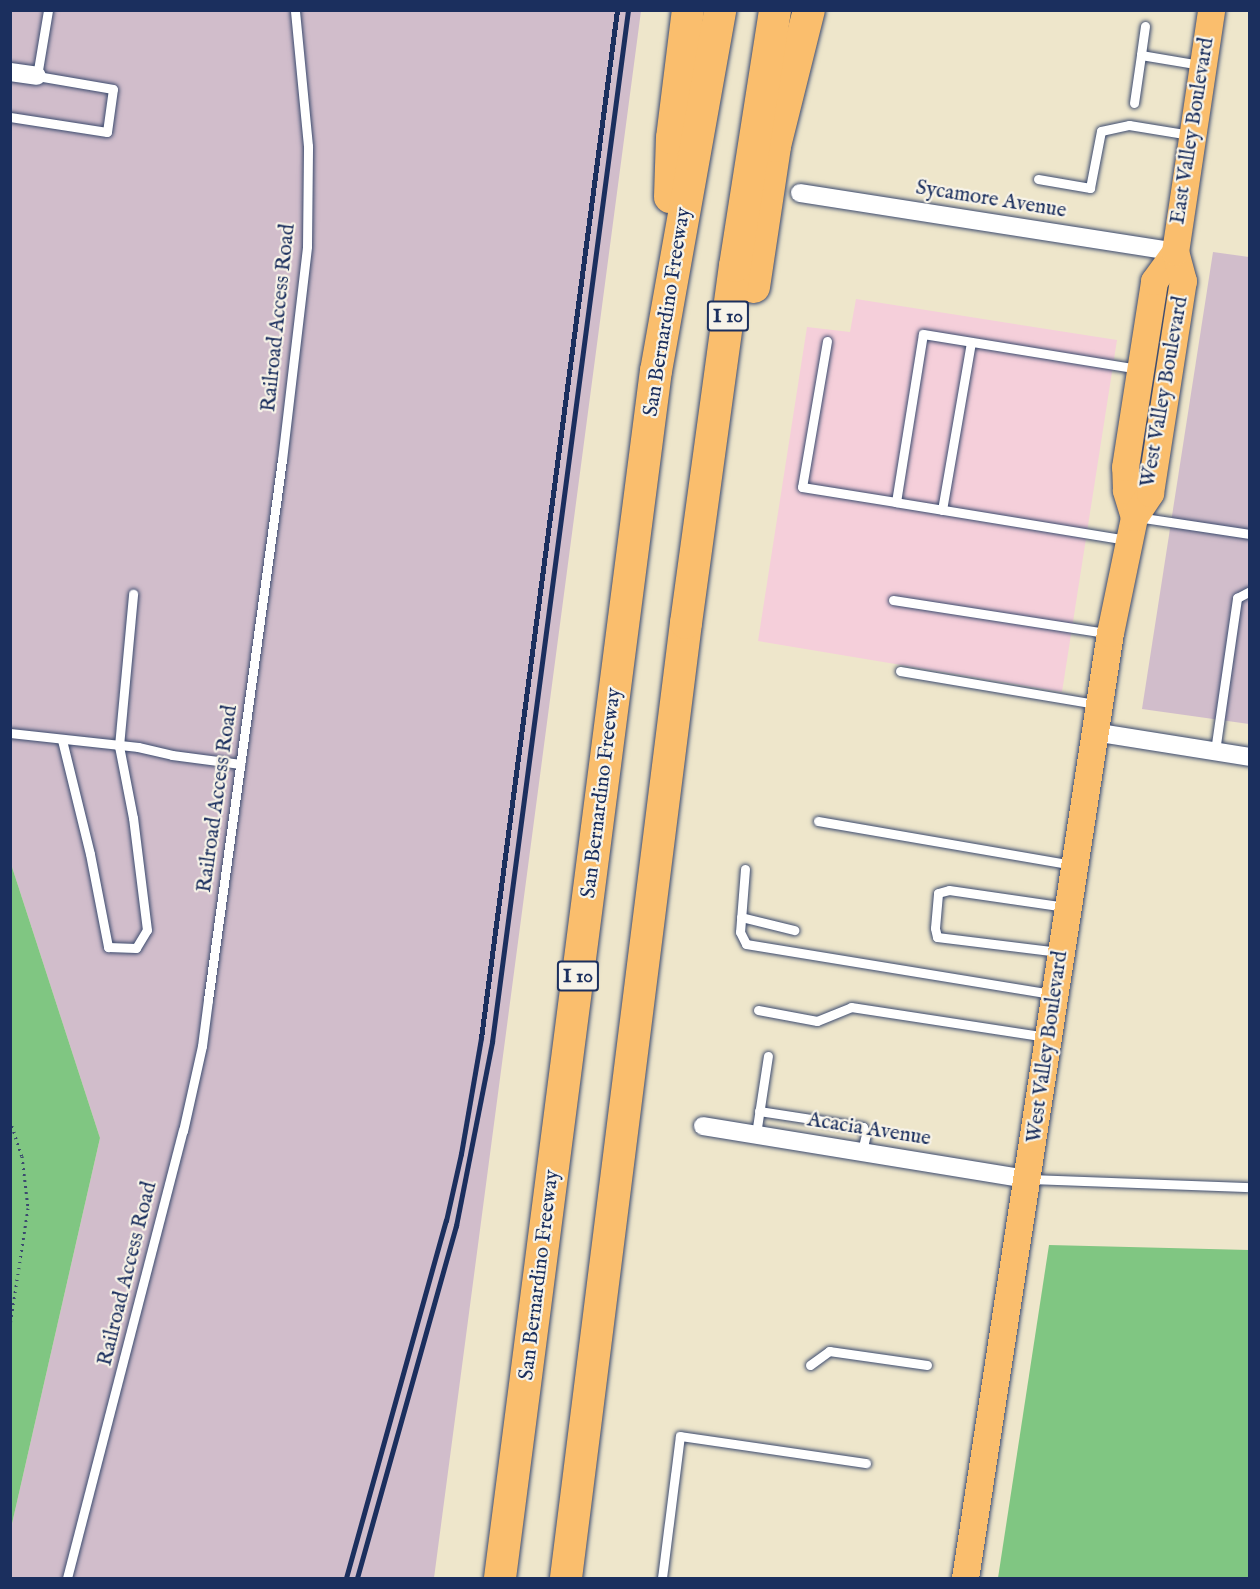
<!DOCTYPE html>
<html>
<head>
<meta charset="utf-8">
<style>
  body { margin:0 }
  #map { position:relative; width:1260px; height:1589px; overflow:hidden; background:#eee6cb; font-family:"IM FELL English",serif }
  div>[style] { position:absolute }
  .built>* { inset:0; background:#f5cfda }
  .industrial>* { inset:0; background:#d1bdcb }
  .green>* { inset:0; background:#80c682 }
  .path>* { height:3px; margin-top:-1.5px; transform-origin:0; background:repeating-linear-gradient(90deg,#3b4a6e 0 1.5px,transparent 0 6px) }
  .roads { filter:drop-shadow(0 0 2px #3b4a6e) drop-shadow(0 0 2px #3b4a6e) }
  .service>* { height:9px; margin:-4.5px; padding:0 4.5px; transform-origin:4.5px; border-radius:4.5px; background:#fff }
  .minor>* { height:18px; margin:-9px; padding:0 9px; transform-origin:9px; border-radius:9px; background:#fff }
  .primary>* { height:27px; margin:-13.5px; padding:0 13.5px; transform-origin:13.5px; border-radius:13.5px; background:#fabe6d }
  .motorway>* { height:32px; margin:-16px; padding:0 16px; transform-origin:16px; border-radius:16px; background:#fabe6d }
  .rail>* { height:4.5px; margin:-2.25px; padding:0 2.25px; transform-origin:2.25px; border-radius:2.25px; background:#1b2f5e }
  span { translate:-50% -50%; white-space:nowrap; text-align:center; line-height:1.15; -webkit-text-stroke:4.5px #f7f3e8; paint-order:stroke }
  .shield-label span { padding:2px 4px; background:#f7f3e8; border:2px solid; border-radius:4px; -webkit-text-stroke-width:0 }
  .shield-label { font-size:20px; color:#1b2f5e; font-weight:700 }
  .street-label { font-size:21px; color:#1b2f5e }
  .frame { position:absolute; inset:0; border:12px solid #1b2f5e; pointer-events:none }
</style>
</head>
<body>
<div id="map">
  <div class="built">
    <div style="clip-path:polygon(856px 299px,1117px 340px,1062px 692px,758px 641px,807px 327px,850px 332px)"></div>
  </div>
  <div class="industrial">
    <div style="clip-path:polygon(11px 11px,641px 11px,434px 1578px,11px 1578px,11px 1528px,100px 1138px,11px 864px)"></div>
    <div style="clip-path:polygon(1213px 252px,1249px 257px,1249px 724px,1142px 709px)"></div>
  </div>
  <div class="green">
    <div style="clip-path:polygon(11px 864px,100px 1138px,11px 1528px)"></div>
    <div style="clip-path:polygon(1049px 1245px,1249px 1250px,1249px 1578px,998px 1578px)"></div>
  </div>
  <div class="path">
    <div style="left:10px;top:1120px;width:38px;rotate:72deg"></div>
    <div style="left:22px;top:1156px;width:52px;rotate:83.4deg"></div>
    <div style="left:28px;top:1208px;width:118px;rotate:98.7deg"></div>
  </div>
  <div class="roads">
    <div class="service">
      <div style="left:1145px;top:26px;width:29px;rotate:98deg"></div>
      <div style="left:1141px;top:55px;width:61px;rotate:9.5deg"></div>
      <div style="left:1134px;top:103px;width:49px;rotate:-81.7deg"></div>
      <div style="left:10px;top:117px;width:98px;rotate:8.8deg"></div>
      <div style="left:107px;top:132px;width:43px;rotate:-82.1deg"></div>
      <div style="left:113px;top:89px;width:77px;rotate:-170.3deg"></div>
      <div style="left:37px;top:76px;width:67px;rotate:-80.5deg"></div>
      <div style="left:1038px;top:179px;width:53px;rotate:9.8deg"></div>
      <div style="left:1090px;top:188px;width:58px;rotate:-79.1deg"></div>
      <div style="left:1101px;top:131px;width:29px;rotate:-12deg"></div>
      <div style="left:1129px;top:125px;width:62px;rotate:9.3deg"></div>
      <div style="left:827px;top:341px;width:148px;rotate:99.7deg"></div>
      <div style="left:802px;top:487px;width:95px;rotate:9.1deg"></div>
      <div style="left:942px;top:510px;width:170px;rotate:-80.2deg"></div>
      <div style="left:1137px;top:517px;width:114px;rotate:8.6deg"></div>
      <div style="left:1127px;top:540px;width:234px;rotate:-170.7deg"></div>
      <div style="left:896px;top:502px;width:170px;rotate:-80.9deg"></div>
      <div style="left:923px;top:334px;width:218px;rotate:9.2deg"></div>
      <div style="left:893px;top:600px;width:217px;rotate:8.8deg"></div>
      <div style="left:900px;top:671px;width:199px;rotate:9.6deg"></div>
      <div style="left:10px;top:733px;width:129px;rotate:6.2deg"></div>
      <div style="left:138px;top:747px;width:35px;rotate:13deg"></div>
      <div style="left:172px;top:755px;width:69px;rotate:7.5deg"></div>
      <div style="left:62px;top:740px;width:117px;rotate:76.2deg"></div>
      <div style="left:90px;top:854px;width:95px;rotate:79deg"></div>
      <div style="left:108px;top:947px;width:28px;rotate:2deg"></div>
      <div style="left:136px;top:948px;width:21px;rotate:-59deg"></div>
      <div style="left:147px;top:930px;width:113px;rotate:-97.1deg"></div>
      <div style="left:133px;top:818px;width:73px;rotate:-101deg"></div>
      <div style="left:119px;top:746px;width:153px;rotate:-84.7deg"></div>
      <div style="left:1215px;top:751px;width:155px;rotate:-81.8deg"></div>
      <div style="left:1237px;top:598px;width:15px;rotate:-28deg"></div>
      <div style="left:818px;top:821px;width:258px;rotate:9.8deg"></div>
      <div style="left:745px;top:869px;width:63px;rotate:94.5deg"></div>
      <div style="left:740px;top:932px;width:13px;rotate:63deg"></div>
      <div style="left:746px;top:944px;width:311px;rotate:9.3deg"></div>
      <div style="left:741px;top:917px;width:55px;rotate:13.8deg"></div>
      <div style="left:1059px;top:952px;width:123px;rotate:-173deg"></div>
      <div style="left:937px;top:937px;width:9px;rotate:-103deg"></div>
      <div style="left:935px;top:928px;width:35px;rotate:-85deg"></div>
      <div style="left:938px;top:893px;width:11px;rotate:-15deg"></div>
      <div style="left:949px;top:890px;width:118px;rotate:8.3deg"></div>
      <div style="left:758px;top:1010px;width:60px;rotate:10.6deg"></div>
      <div style="left:817px;top:1021px;width:37px;rotate:-22deg"></div>
      <div style="left:851px;top:1007px;width:198px;rotate:8.7deg"></div>
      <div style="left:759px;top:1111px;width:105px;rotate:8.7deg"></div>
      <div style="left:863px;top:1127px;width:8px;rotate:67deg"></div>
      <div style="left:866px;top:1134px;width:18px;rotate:103deg"></div>
      <div style="left:756px;top:1134px;width:79px;rotate:-81.3deg"></div>
      <div style="left:1028px;top:1179px;width:219px;rotate:2.1deg"></div>
      <div style="left:810px;top:1365px;width:24px;rotate:-36deg"></div>
      <div style="left:829px;top:1351px;width:99px;rotate:8.1deg"></div>
      <div style="left:67px;top:1578px;width:462px;rotate:-75.5deg"></div>
      <div style="left:183px;top:1131px;width:87px;rotate:-77.4deg"></div>
      <div style="left:202px;top:1046px;width:46px;rotate:-82.6deg"></div>
      <div style="left:208px;top:1000px;width:545px;rotate:-82.2deg"></div>
      <div style="left:282px;top:460px;width:215px;rotate:-83.3deg"></div>
      <div style="left:307px;top:246px;width:100px;rotate:-89.4deg"></div>
      <div style="left:308px;top:146px;width:137px;rotate:-95.5deg"></div>
      <div style="left:662px;top:1578px;width:143px;rotate:-82.8deg"></div>
      <div style="left:680px;top:1436px;width:188px;rotate:8.3deg"></div>
    </div>
    <div class="minor">
      <div style="left:10px;top:72px;width:27px;rotate:8deg"></div>
      <div style="left:800px;top:193px;width:380px;rotate:8.9deg"></div>
      <div style="left:1094px;top:732px;width:158px;rotate:9.1deg"></div>
      <div style="left:703px;top:1126px;width:329px;rotate:9.3deg"></div>
    </div>
    <div class="primary">
      <div style="left:1134px;top:517px;width:28px;rotate:-107deg"></div>
      <div style="left:1126px;top:490px;width:23px;rotate:-92deg"></div>
      <div style="left:1125px;top:467px;width:188px;rotate:-81.1deg"></div>
      <div style="left:1154px;top:281px;width:36px;rotate:-54deg"></div>
      <div style="left:965px;top:1578px;width:956px;rotate:-81.28deg"></div>
      <div style="left:1110px;top:633px;width:118px;rotate:-78.3deg"></div>
      <div style="left:1134px;top:517px;width:29px;rotate:-56deg"></div>
      <div style="left:1150px;top:493px;width:215px;rotate:-81.2deg"></div>
      <div style="left:1183px;top:281px;width:30px;rotate:-105deg"></div>
      <div style="left:1175px;top:252px;width:245px;rotate:-81.5deg"></div>
    </div>
    <div class="motorway">
      <div style="left:670px;top:197px;width:59px;rotate:-88.1deg"></div>
      <div style="left:672px;top:138px;width:129px;rotate:-82.9deg"></div>
      <div style="left:754px;top:287px;width:143px;rotate:-81.5deg"></div>
      <div style="left:775px;top:146px;width:140px;rotate:-76deg"></div>
      <div style="left:500px;top:1578px;width:1217px;rotate:-82.64deg"></div>
      <div style="left:656px;top:371px;width:367px;rotate:-79.9deg"></div>
      <div style="left:566px;top:1578px;width:963px;rotate:-82.84deg"></div>
      <div style="left:686px;top:623px;width:360px;rotate:-82.2deg"></div>
      <div style="left:735px;top:266px;width:259px;rotate:-81.1deg"></div>
    </div>
  </div>
  <div class="rail">
    <div style="left:346px;top:1578px;width:371px;rotate:-74.4deg"></div>
    <div style="left:446px;top:1221px;width:69px;rotate:-77.4deg"></div>
    <div style="left:461px;top:1154px;width:118px;rotate:-80.2deg"></div>
    <div style="left:481px;top:1038px;width:1037px;rotate:-82.46deg"></div>
    <div style="left:357px;top:1578px;width:366px;rotate:-74.3deg"></div>
    <div style="left:456px;top:1226px;width:187px;rotate:-78.9deg"></div>
    <div style="left:492px;top:1042px;width:1041px;rotate:-82.49deg"></div>
  </div>
  <div class="shield-label">
    <span style="left:728px;top:316px">I 10</span>
    <span style="left:578px;top:976px">I 10</span>
  </div>
  <div class="street-label">
    <span style="left:1193px;top:131px;rotate:-81deg">East Valley Boulevard</span>
    <span style="left:991px;top:200px;rotate:9deg">Sycamore Avenue</span>
    <span style="left:668px;top:312px;rotate:-81deg">San Bernardino Freeway</span>
    <span style="left:279px;top:318px;rotate:-84deg">Railroad Access Road</span>
    <span style="left:1165px;top:392px;rotate:-80deg">West Valley Boulevard</span>
    <span style="left:602px;top:793px;rotate:-83deg">San Bernardino Freeway</span>
    <span style="left:218px;top:799px;rotate:-82deg">Railroad Access Road</span>
    <span style="left:1048px;top:1047px;rotate:-82deg">West Valley Boulevard</span>
    <span style="left:869px;top:1130px;rotate:9deg">Acacia Avenue</span>
    <span style="left:128px;top:1274px;rotate:-76deg">Railroad Access Road</span>
    <span style="left:540px;top:1275px;rotate:-83deg">San Bernardino Freeway</span>
  </div>
  <div class="frame"></div>
</div>
</body>
</html>
